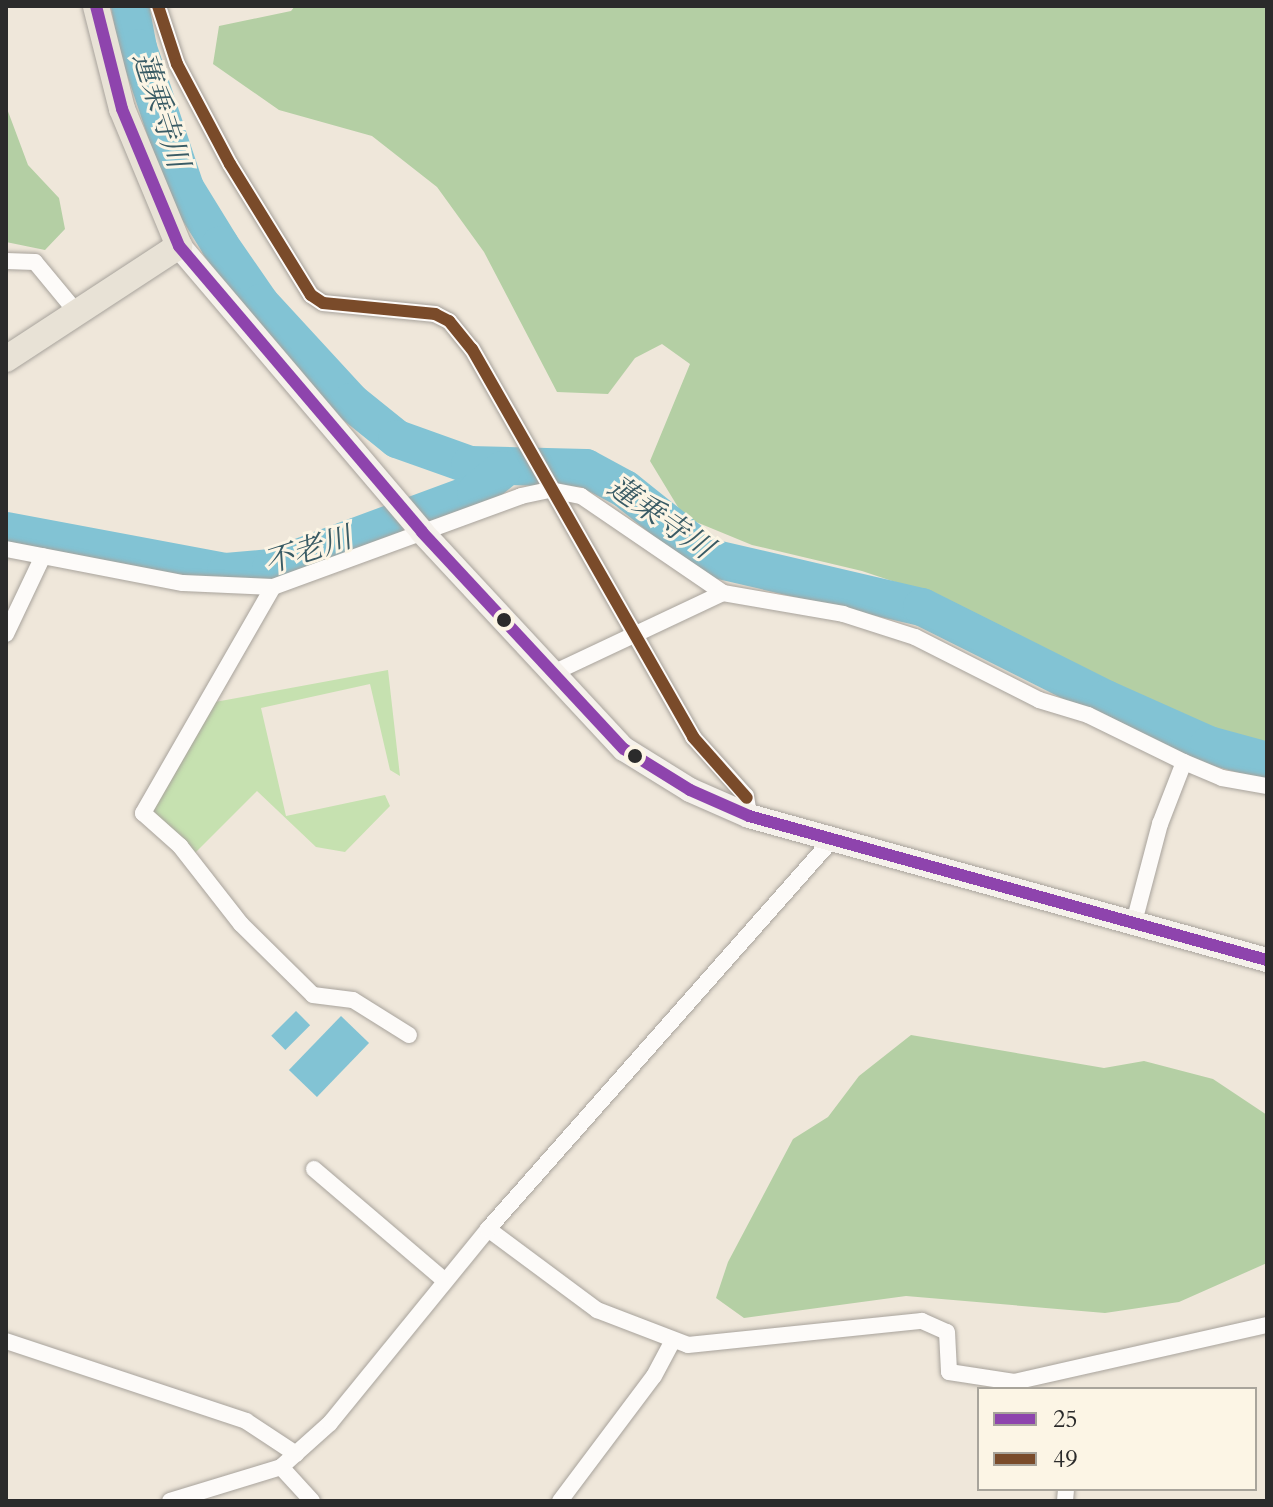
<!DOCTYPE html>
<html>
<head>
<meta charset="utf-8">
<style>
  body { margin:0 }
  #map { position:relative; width:1273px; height:1507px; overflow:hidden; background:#efe7da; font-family:Cardo,"Noto Serif JP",serif }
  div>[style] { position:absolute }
  .green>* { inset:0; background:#c6e1b0 }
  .forest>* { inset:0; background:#b4cfa4 }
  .water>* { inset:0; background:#82c3d4; transform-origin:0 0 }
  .river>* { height:38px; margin:-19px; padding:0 19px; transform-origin:19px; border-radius:19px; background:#82c3d4 }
  .roads { filter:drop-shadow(0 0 2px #a8a39c) drop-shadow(0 0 2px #a8a39c) }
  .street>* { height:16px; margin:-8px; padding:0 8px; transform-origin:8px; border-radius:8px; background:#fdfbf9 }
  .secondary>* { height:24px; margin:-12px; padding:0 12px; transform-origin:12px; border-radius:12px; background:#f5f1eb }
  .primary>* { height:26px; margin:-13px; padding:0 13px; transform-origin:13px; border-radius:13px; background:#e8e2d6 }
  .bus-1>* { height:12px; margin:-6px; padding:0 6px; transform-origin:6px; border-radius:6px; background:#8e44ad }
  .bus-2>* { height:12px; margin:-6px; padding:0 6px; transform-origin:6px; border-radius:6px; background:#7a4b2a }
  .dots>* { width:22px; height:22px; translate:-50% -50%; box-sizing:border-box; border:4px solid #fcf5e5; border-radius:50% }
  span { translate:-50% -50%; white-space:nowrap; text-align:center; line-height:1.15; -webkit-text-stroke:6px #fcf5e5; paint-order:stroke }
  .water-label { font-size:30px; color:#395b65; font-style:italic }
  .frame { position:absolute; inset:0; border:8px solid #2b2b2b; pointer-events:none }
  .legend { position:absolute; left:977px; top:1387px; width:280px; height:104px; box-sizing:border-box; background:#fcf5e5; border:2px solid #a8a49b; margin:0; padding:10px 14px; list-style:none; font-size:24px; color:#2b2b2b }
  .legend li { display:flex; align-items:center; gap:16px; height:40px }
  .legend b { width:40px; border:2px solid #a8a49b }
</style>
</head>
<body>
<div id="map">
  <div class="green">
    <div style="clip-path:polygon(388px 670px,400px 776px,390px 770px,370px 684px,261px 708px,286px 816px,385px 795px,390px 806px,345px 852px,316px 847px,257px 791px,190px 858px,150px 810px,215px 702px)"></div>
  </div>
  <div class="forest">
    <div style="clip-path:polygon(295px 6px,1267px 6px,1267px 750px,1160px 718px,1074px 681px,928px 593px,862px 571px,752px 545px,684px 517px,650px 461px,690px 364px,662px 344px,635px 358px,608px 394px,557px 392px,484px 252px,437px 187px,372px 136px,279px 110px,213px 64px,219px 26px,291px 11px)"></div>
    <div style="clip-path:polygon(6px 106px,28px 165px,59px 198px,65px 229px,45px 250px,6px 242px)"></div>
    <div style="clip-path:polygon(911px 1035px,1104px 1068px,1144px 1061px,1213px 1079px,1267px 1115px,1267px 1263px,1179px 1302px,1105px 1313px,906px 1296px,744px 1318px,716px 1298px,728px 1262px,793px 1139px,828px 1117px,859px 1076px)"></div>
  </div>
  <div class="water">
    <div style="left:296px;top:1011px;width:20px;height:35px;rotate:45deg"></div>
    <div style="left:341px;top:1016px;width:39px;height:75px;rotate:44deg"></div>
  </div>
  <div class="river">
    <div style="left:130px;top:6px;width:43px;rotate:79.2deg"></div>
    <div style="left:138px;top:48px;width:148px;rotate:71.4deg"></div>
    <div style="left:185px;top:188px;width:67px;rotate:58.4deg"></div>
    <div style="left:220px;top:245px;width:70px;rotate:55.4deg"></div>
    <div style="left:260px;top:303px;width:134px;rotate:47.4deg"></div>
    <div style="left:351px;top:402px;width:59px;rotate:38.8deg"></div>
    <div style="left:397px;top:439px;width:77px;rotate:19.6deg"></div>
    <div style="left:470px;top:465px;width:116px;rotate:1.5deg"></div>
    <div style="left:586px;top:468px;width:44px;rotate:28.3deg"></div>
    <div style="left:625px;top:489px;width:110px;rotate:38.7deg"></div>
    <div style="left:711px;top:558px;width:217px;rotate:13.1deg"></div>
    <div style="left:922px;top:607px;width:206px;rotate:26.6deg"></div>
    <div style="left:1106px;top:699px;width:113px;rotate:24.1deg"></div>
    <div style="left:1209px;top:745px;width:60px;rotate:15.4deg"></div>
    <div style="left:6px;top:531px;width:224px;rotate:10.6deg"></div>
    <div style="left:226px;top:572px;width:45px;rotate:-5.1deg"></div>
    <div style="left:271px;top:568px;width:219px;rotate:-20.3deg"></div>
    <div style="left:476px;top:492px;width:34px;rotate:-40deg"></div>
  </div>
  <div class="roads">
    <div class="street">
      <div style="left:158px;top:6px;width:61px;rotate:71.9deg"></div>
      <div style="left:177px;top:64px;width:113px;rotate:62.1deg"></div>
      <div style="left:230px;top:164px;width:154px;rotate:58.3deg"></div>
      <div style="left:311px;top:295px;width:14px;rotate:34deg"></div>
      <div style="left:323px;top:303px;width:113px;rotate:5.6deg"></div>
      <div style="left:435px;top:314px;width:16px;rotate:27deg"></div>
      <div style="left:449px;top:321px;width:36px;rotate:51deg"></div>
      <div style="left:472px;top:349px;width:447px;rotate:60.3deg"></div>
      <div style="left:693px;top:737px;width:79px;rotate:48.1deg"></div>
      <div style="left:746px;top:796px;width:20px;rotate:81deg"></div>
      <div style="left:6px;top:261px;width:29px;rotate:2deg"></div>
      <div style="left:35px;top:262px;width:67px;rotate:50.4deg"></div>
      <div style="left:6px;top:549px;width:180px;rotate:10.9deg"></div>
      <div style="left:183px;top:583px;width:90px;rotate:2.5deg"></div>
      <div style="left:273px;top:587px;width:264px;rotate:-20.1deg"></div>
      <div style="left:521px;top:496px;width:30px;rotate:-12deg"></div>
      <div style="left:550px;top:490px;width:32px;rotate:11deg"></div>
      <div style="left:581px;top:496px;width:172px;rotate:34.3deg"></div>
      <div style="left:723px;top:593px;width:122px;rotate:9.9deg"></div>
      <div style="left:843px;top:614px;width:76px;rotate:17.7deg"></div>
      <div style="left:915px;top:637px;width:139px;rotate:26.9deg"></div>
      <div style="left:1039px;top:700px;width:51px;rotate:17deg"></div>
      <div style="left:1088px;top:715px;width:107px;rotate:26.1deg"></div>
      <div style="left:1184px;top:762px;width:41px;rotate:22.8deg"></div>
      <div style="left:1222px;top:778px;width:46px;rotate:10.1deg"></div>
      <div style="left:273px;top:587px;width:261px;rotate:119.9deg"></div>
      <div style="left:143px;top:813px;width:50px;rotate:41.7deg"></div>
      <div style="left:180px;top:846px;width:99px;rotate:52deg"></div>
      <div style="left:241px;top:924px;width:101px;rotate:44.6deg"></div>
      <div style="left:313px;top:995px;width:40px;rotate:7.1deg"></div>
      <div style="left:353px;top:1000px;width:66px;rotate:32deg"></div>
      <div style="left:6px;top:634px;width:86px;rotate:-64.6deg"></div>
      <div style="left:551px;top:674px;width:190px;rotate:-25.2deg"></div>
      <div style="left:1133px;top:926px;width:106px;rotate:-75.2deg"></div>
      <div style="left:1160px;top:824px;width:66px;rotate:-68.8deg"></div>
      <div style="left:314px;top:1169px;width:172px;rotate:40.5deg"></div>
      <div style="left:488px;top:1229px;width:136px;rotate:36.6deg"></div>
      <div style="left:597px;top:1310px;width:97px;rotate:21deg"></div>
      <div style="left:688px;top:1345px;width:235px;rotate:-5.9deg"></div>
      <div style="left:922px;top:1321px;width:27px;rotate:24deg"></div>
      <div style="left:947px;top:1332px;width:40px;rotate:87.1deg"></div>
      <div style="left:949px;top:1372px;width:66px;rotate:8.7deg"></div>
      <div style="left:1014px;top:1382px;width:259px;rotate:-12.7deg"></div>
      <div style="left:6px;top:1341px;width:253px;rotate:18.4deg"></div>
      <div style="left:246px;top:1421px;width:60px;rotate:33.4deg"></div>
      <div style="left:281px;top:1467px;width:46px;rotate:47.6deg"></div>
      <div style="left:170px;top:1501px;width:116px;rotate:-17deg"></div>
      <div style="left:281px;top:1467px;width:66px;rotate:-41.9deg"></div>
      <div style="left:330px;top:1423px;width:250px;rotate:-50.8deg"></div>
      <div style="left:488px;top:1229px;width:516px;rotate:-48.53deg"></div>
      <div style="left:560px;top:1501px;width:156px;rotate:-53.1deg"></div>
      <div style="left:654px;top:1376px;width:38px;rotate:-62deg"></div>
      <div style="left:1065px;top:1501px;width:12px;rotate:-85deg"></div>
    </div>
    <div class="secondary">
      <div style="left:179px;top:246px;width:375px;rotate:49.6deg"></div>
      <div style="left:422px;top:532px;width:296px;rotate:47.1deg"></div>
      <div style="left:624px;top:749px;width:78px;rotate:31.8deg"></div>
      <div style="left:690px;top:790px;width:64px;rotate:23.8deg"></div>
      <div style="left:749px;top:816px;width:538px;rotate:15.54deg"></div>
    </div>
    <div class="primary">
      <div style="left:6px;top:359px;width:207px;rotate:-33.2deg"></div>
      <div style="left:179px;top:246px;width:148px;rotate:-112.6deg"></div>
      <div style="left:122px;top:109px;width:106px;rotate:-104.2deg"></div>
    </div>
  </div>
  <div class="bus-1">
    <div style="left:96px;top:6px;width:106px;rotate:75.8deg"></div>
    <div style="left:122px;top:109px;width:148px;rotate:67.4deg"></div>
    <div style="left:179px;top:246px;width:375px;rotate:49.6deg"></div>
    <div style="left:422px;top:532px;width:296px;rotate:47.1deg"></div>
    <div style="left:624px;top:749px;width:78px;rotate:31.8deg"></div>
    <div style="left:690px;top:790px;width:64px;rotate:23.8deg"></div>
    <div style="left:749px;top:816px;width:538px;rotate:15.54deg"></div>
  </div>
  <div class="bus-2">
    <div style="left:158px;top:6px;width:61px;rotate:71.9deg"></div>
    <div style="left:177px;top:64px;width:113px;rotate:62.1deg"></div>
    <div style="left:230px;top:164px;width:154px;rotate:58.3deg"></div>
    <div style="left:311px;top:295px;width:14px;rotate:34deg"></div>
    <div style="left:323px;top:303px;width:113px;rotate:5.6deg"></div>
    <div style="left:435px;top:314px;width:16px;rotate:27deg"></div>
    <div style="left:449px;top:321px;width:36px;rotate:51deg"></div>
    <div style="left:472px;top:349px;width:447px;rotate:60.3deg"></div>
    <div style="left:693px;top:737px;width:81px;rotate:48.5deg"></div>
  </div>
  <div class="dots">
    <div style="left:504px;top:620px;background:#2b2b2b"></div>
    <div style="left:635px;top:756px;background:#2b2b2b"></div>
  </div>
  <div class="water-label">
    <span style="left:160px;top:110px;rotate:72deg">蓮乗寺川</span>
    <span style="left:660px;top:518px;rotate:35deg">蓮乗寺川</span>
    <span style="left:308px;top:551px;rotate:-18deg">不老川</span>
  </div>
  <div class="frame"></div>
  <ul class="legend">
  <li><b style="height:10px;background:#8e44ad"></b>25</li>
  <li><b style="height:10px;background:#7a4b2a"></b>49</li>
  </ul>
</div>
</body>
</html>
